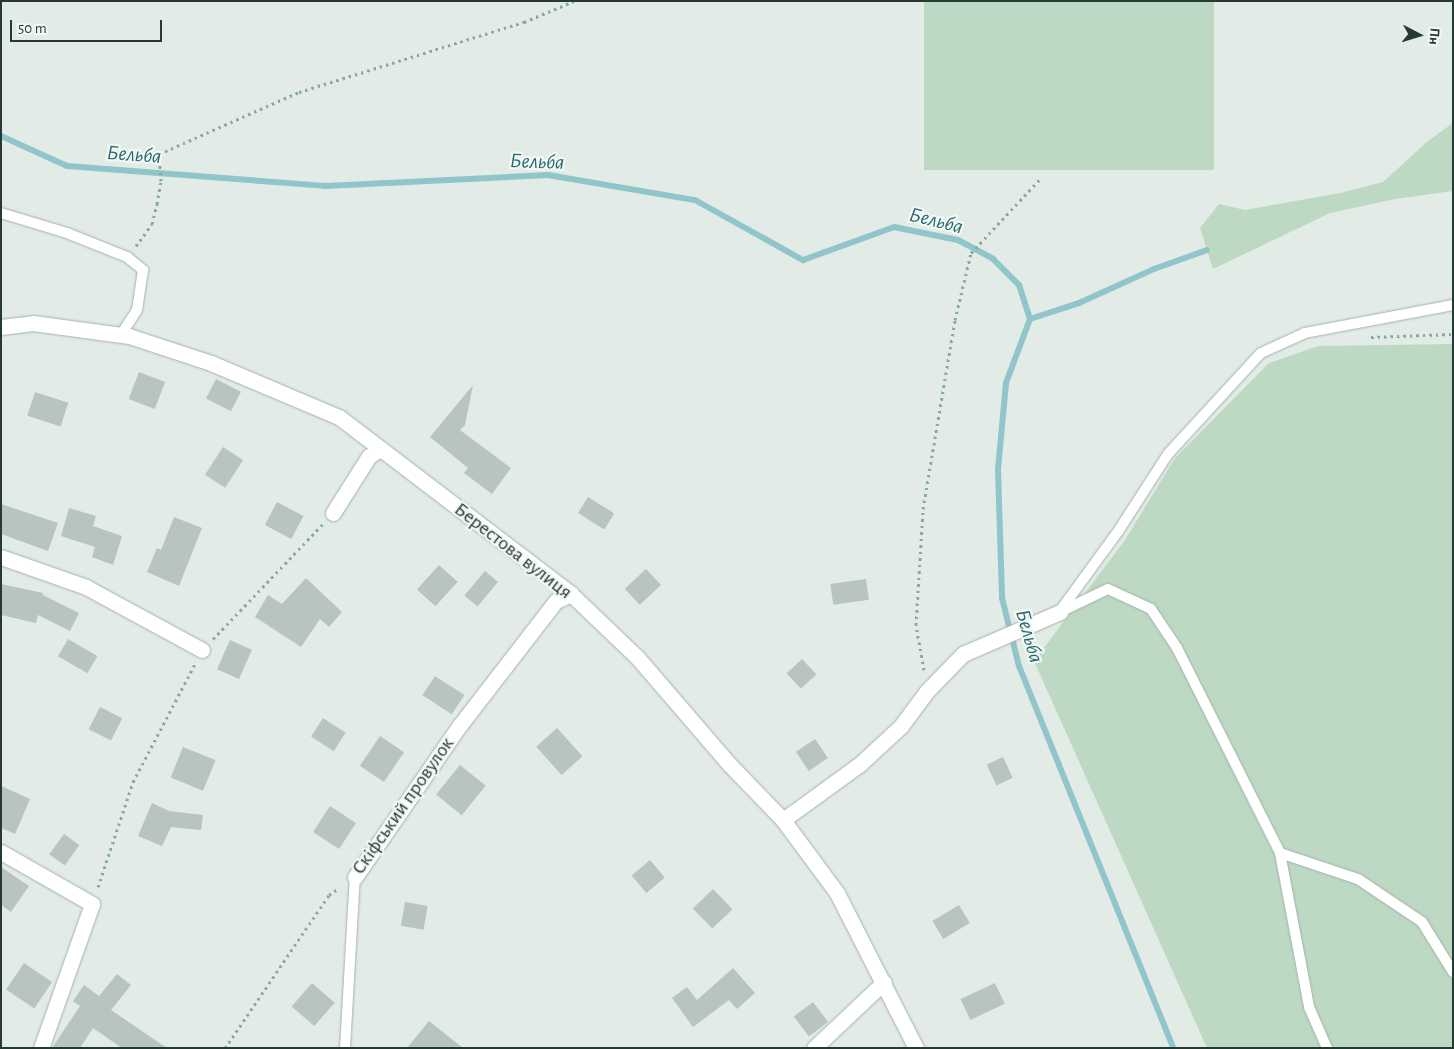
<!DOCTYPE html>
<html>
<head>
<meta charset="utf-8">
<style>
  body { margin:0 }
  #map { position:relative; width:1454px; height:1049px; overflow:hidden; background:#e2ebe6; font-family:"Alegreya Sans",sans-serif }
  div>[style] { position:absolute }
  .green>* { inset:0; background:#bdd9c3; transform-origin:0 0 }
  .stream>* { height:6px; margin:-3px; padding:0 3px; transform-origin:3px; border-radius:3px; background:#90c5ca }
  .building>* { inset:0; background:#b8c5bf; transform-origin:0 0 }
  .path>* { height:3px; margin-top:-1.5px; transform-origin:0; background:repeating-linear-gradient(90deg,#86ab9c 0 2.5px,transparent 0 6.5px) }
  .roads { filter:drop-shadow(0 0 1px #a5b2ac) drop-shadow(0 0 1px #a5b2ac) }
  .lane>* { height:10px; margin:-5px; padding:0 5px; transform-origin:5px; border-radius:5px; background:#fff }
  .street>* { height:15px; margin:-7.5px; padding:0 7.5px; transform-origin:7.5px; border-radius:7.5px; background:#fff }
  span { translate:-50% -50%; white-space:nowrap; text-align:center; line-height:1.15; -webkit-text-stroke:4.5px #f2f7f4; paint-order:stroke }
  .street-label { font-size:20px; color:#243a32 }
  .water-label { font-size:21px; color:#25686f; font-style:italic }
  .frame { position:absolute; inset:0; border:2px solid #243a32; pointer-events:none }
  .north { position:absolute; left:1394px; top:10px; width:50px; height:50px; -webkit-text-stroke:4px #f2f7f4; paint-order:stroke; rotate:95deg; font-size:14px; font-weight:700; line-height:20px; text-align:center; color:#243a32 }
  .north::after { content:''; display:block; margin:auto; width:18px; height:22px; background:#243a32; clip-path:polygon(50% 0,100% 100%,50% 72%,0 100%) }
  .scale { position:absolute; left:10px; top:20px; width:152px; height:22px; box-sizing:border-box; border:2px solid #243a32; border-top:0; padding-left:6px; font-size:15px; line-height:18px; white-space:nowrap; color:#243a32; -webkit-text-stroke:4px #f2f7f4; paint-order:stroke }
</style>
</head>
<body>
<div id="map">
  <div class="green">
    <div style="left:924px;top:1px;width:290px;height:169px"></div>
    <div style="clip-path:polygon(1453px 123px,1453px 191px,1395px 199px,1330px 213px,1213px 269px,1200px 228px,1219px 204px,1245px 210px,1340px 193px,1383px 182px,1428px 141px)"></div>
    <div style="clip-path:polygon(1453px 344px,1453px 1048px,1207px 1048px,1034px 661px,1125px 540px,1175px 458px,1269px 363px,1318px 346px)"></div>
  </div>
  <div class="stream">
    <div style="left:1px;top:136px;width:72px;rotate:24.4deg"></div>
    <div style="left:67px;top:166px;width:259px;rotate:4.4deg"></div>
    <div style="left:325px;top:186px;width:223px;rotate:-2.8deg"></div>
    <div style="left:548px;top:175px;width:149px;rotate:9.7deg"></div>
    <div style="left:695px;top:200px;width:124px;rotate:29.1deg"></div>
    <div style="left:803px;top:260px;width:97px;rotate:-19.9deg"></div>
    <div style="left:894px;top:227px;width:65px;rotate:11.5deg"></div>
    <div style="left:958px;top:240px;width:40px;rotate:28deg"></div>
    <div style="left:993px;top:259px;width:37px;rotate:45deg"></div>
    <div style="left:1019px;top:285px;width:36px;rotate:72deg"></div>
    <div style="left:1030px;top:319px;width:68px;rotate:110.6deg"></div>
    <div style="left:1006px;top:383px;width:86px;rotate:95.3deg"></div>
    <div style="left:998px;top:469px;width:129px;rotate:88.2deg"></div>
    <div style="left:1002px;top:598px;width:70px;rotate:76deg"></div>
    <div style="left:1019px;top:666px;width:412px;rotate:68deg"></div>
    <div style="left:1030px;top:319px;width:52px;rotate:-18.1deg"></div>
    <div style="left:1079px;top:303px;width:82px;rotate:-24.4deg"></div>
    <div style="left:1154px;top:269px;width:56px;rotate:-19.7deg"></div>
  </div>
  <div class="building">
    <div style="left:139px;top:372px;width:28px;height:29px;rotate:21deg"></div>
    <div style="left:216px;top:379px;width:28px;height:22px;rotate:27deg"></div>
    <div style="clip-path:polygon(473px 385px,465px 425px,460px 430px,511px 468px,492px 494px,464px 473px,468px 468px,430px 437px)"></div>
    <div style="left:35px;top:392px;width:35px;height:25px;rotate:18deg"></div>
    <div style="left:223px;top:447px;width:24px;height:33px;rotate:33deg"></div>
    <div style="left:588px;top:497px;width:31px;height:19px;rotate:32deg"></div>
    <div style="left:277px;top:502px;width:30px;height:26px;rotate:28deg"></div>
    <div style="clip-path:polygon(1px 504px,58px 523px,48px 551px,1px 534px)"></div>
    <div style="clip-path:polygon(69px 508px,96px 516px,93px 526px,122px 536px,113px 565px,92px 557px,95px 547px,61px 536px)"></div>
    <div style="clip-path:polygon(174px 517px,202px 528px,179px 586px,147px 572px,157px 548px,161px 550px)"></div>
    <div style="left:439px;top:565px;width:25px;height:33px;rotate:42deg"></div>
    <div style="left:646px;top:569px;width:22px;height:29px;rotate:47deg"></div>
    <div style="left:485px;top:571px;width:17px;height:32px;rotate:40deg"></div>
    <div style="clip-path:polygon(306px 578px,342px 612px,329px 627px,320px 619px,301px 647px,255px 617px,268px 595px,282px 604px)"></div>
    <div style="left:866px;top:579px;width:21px;height:36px;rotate:82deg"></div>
    <div style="clip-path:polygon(1px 584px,43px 593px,43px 595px,79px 613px,70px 631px,38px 615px,36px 623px,1px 615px)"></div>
    <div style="left:68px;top:639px;width:34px;height:20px;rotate:30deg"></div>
    <div style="left:230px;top:640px;width:24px;height:32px;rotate:24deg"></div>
    <div style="left:802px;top:659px;width:21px;height:21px;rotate:47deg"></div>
    <div style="left:435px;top:676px;width:35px;height:23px;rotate:33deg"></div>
    <div style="left:100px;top:707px;width:25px;height:25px;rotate:27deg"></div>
    <div style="left:323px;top:718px;width:27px;height:22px;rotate:33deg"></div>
    <div style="left:557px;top:728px;width:38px;height:28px;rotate:48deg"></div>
    <div style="left:380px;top:736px;width:29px;height:36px;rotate:34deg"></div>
    <div style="left:815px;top:739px;width:23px;height:23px;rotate:56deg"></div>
    <div style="left:183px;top:747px;width:35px;height:33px;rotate:22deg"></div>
    <div style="left:1003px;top:757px;width:23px;height:18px;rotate:65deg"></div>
    <div style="left:460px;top:765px;width:33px;height:38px;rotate:39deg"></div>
    <div style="clip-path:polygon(1px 786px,30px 799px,15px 834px,1px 828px)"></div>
    <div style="clip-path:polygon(152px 803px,169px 811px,203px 815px,201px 830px,171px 827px,162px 846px,138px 836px)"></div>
    <div style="left:330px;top:806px;width:31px;height:31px;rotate:33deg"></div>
    <div style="left:64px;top:834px;width:19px;height:25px;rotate:36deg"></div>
    <div style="left:650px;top:860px;width:23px;height:24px;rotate:50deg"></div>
    <div style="clip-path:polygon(1px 867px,29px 886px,11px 912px,1px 905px)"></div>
    <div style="left:713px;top:889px;width:28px;height:28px;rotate:46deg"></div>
    <div style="left:405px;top:902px;width:23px;height:24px;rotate:10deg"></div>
    <div style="left:959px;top:905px;width:21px;height:31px;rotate:59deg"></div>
    <div style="left:24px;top:963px;width:34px;height:32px;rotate:34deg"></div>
    <div style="clip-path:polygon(733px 968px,755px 993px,737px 1009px,729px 1000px,693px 1027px,672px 998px,687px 987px,697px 1000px)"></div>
    <div style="clip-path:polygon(117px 974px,131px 985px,111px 1010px,167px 1048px,122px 1048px,93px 1028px,80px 1048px,52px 1048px,80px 1006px,73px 1001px,84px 985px,99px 996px)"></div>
    <div style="left:312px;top:983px;width:30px;height:31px;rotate:41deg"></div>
    <div style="left:995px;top:983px;width:23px;height:38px;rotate:65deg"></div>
    <div style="left:813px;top:1002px;width:25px;height:24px;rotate:53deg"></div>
    <div style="clip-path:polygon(429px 1021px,463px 1048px,407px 1048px)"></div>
  </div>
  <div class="path">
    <div style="left:136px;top:246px;width:27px;rotate:-54deg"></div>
    <div style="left:152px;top:224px;width:21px;rotate:-76deg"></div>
    <div style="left:157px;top:204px;width:23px;rotate:-80deg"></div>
    <div style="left:161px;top:181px;width:27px;rotate:-94deg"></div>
    <div style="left:159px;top:154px;width:153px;rotate:-23.9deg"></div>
    <div style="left:299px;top:92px;width:236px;rotate:-17.3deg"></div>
    <div style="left:524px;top:22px;width:54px;rotate:-22.8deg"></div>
    <div style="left:1371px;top:337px;width:82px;rotate:-2.1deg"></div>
    <div style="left:213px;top:639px;width:159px;rotate:-46.3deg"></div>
    <div style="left:924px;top:670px;width:46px;rotate:-100.1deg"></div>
    <div style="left:916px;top:625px;width:116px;rotate:-86.5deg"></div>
    <div style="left:923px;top:509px;width:192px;rotate:-80.4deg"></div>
    <div style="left:955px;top:320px;width:69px;rotate:-76.6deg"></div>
    <div style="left:971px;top:253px;width:100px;rotate:-47deg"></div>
    <div style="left:98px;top:887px;width:111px;rotate:-71.6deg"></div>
    <div style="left:133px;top:782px;width:133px;rotate:-62.3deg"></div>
    <div style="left:225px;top:1048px;width:185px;rotate:-55.8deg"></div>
    <div style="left:329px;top:895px;width:12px;rotate:-35deg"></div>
  </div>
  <div class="roads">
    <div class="lane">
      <div style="left:1px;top:213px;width:69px;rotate:16.9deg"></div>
      <div style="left:67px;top:233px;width:65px;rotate:21.8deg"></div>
      <div style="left:127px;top:257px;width:21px;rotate:39deg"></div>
      <div style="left:143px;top:270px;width:40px;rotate:98.5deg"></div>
      <div style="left:137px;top:310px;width:30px;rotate:123deg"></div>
      <div style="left:1060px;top:611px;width:100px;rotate:-53.9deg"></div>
      <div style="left:1119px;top:530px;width:90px;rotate:-57.2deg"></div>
      <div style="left:1168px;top:454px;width:137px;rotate:-47.4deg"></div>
      <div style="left:1261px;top:353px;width:48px;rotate:-24.4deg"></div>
      <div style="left:1305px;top:333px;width:151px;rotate:-10.7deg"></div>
      <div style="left:1060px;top:612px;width:53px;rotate:-25.6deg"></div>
      <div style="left:1108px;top:589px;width:47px;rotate:24.9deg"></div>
      <div style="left:1151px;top:609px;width:47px;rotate:56.3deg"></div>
      <div style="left:1177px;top:648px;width:229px;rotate:63.3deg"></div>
      <div style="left:1280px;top:853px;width:82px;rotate:18.4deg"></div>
      <div style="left:1358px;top:879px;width:77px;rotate:33.9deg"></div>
      <div style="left:1422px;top:922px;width:59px;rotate:58.2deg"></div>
      <div style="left:1280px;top:853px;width:157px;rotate:79.3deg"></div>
      <div style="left:1309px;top:1007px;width:45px;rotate:66.3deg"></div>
      <div style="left:345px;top:1048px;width:171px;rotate:-86.7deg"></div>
    </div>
    <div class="street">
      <div style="left:1px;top:327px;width:32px;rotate:-7deg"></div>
      <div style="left:33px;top:323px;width:97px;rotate:7.7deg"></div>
      <div style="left:129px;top:336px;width:86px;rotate:18.2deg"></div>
      <div style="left:211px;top:363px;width:139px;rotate:22.9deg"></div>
      <div style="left:339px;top:417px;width:292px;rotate:37.3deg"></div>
      <div style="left:571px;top:594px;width:91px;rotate:43.7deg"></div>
      <div style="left:637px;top:657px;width:141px;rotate:49.3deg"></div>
      <div style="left:729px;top:764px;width:78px;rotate:46deg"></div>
      <div style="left:783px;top:820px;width:91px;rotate:53.5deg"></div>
      <div style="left:837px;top:893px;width:174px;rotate:63deg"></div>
      <div style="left:333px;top:513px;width:67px;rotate:-57.7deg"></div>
      <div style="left:369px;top:456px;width:13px;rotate:-32deg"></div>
      <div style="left:1px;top:557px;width:90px;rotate:19.4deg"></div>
      <div style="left:86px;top:587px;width:132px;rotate:28.5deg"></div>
      <div style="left:783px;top:820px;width:95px;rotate:-36deg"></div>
      <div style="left:860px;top:764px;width:56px;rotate:-42.8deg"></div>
      <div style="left:901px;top:726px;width:44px;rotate:-53.4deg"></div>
      <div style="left:927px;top:691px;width:52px;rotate:-45.8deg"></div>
      <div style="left:963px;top:654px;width:106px;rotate:-23.4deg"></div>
      <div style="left:1px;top:852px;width:105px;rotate:29.7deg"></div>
      <div style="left:92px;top:904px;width:153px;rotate:109.5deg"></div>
      <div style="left:355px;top:877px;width:185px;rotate:-55.4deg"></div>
      <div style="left:460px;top:725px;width:157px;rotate:-52.3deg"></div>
      <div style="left:556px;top:601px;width:17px;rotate:-25deg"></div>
      <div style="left:814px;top:1048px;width:96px;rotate:-43.3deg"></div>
    </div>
  </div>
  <div class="street-label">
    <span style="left:513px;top:551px;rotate:38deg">Берестова вулиця</span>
    <span style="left:403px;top:806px;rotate:-55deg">Скіфський провулок</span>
  </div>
  <div class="water-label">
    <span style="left:134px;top:155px;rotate:4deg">Бельба</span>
    <span style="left:537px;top:162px;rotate:2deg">Бельба</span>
    <span style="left:936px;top:221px;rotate:14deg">Бельба</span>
    <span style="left:1029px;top:636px;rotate:74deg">Бельба</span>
  </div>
  <div class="frame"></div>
  <div class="north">Пн</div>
  <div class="scale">50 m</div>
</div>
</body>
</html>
